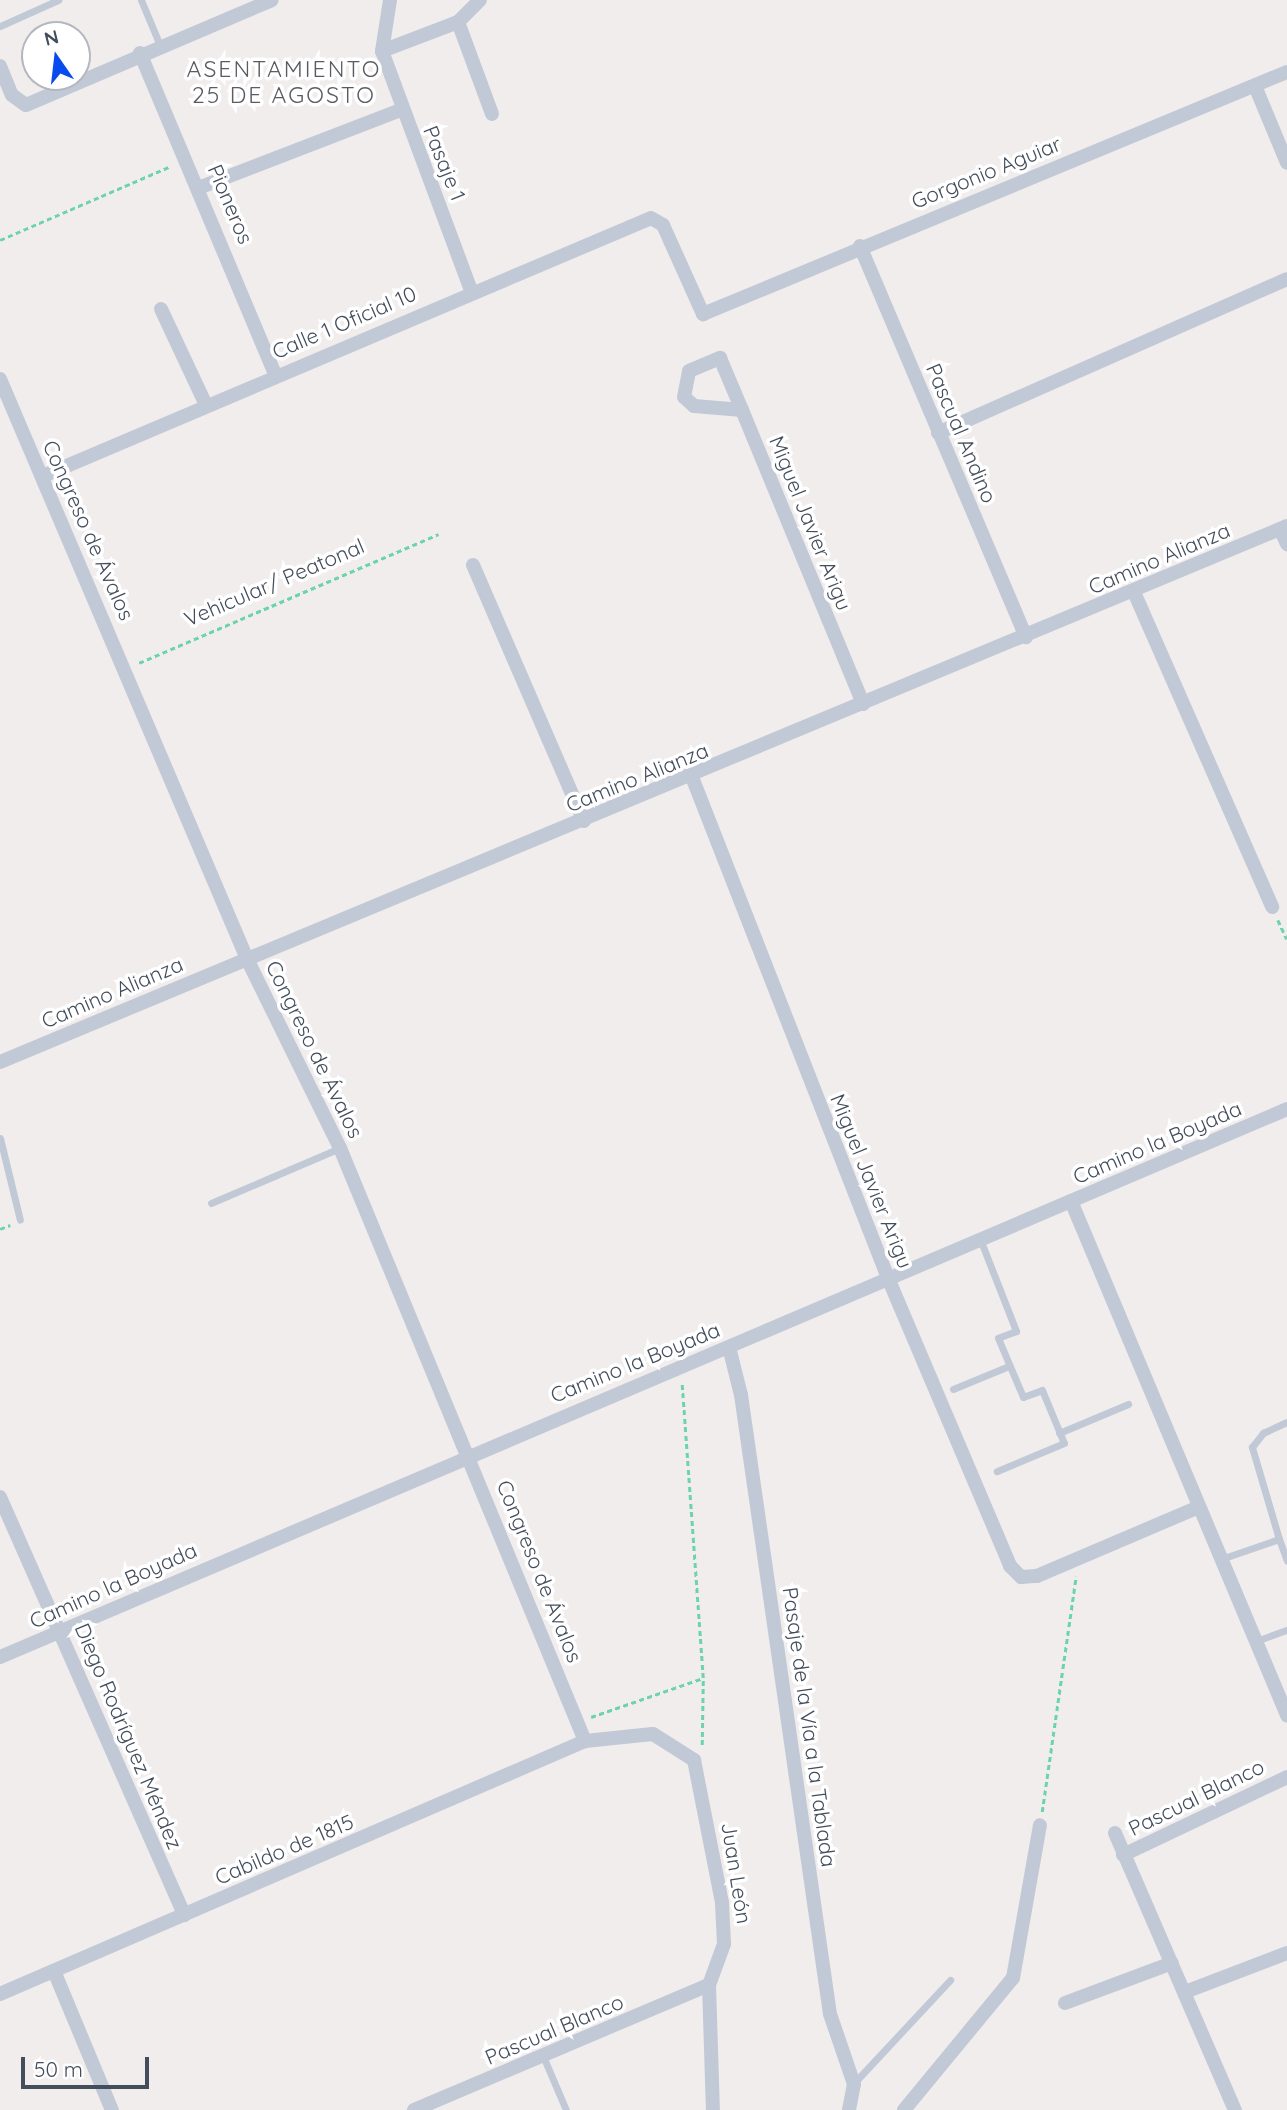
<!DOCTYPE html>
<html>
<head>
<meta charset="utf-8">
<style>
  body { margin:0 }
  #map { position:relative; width:1287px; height:2110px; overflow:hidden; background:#f0edec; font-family:Quicksand,sans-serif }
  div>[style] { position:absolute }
  .path>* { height:2.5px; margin-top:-1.25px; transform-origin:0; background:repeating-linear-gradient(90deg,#6bd3af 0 5px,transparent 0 8.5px) }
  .service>* { height:7px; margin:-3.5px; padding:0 3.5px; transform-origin:3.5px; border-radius:3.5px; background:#c2c9d6 }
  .minor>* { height:14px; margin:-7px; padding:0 7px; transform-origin:7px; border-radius:7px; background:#c2c9d6 }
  span { translate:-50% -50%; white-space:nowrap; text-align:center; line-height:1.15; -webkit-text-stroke:7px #fff; paint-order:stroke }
  .street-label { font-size:21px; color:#434d5c }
  .neighbourhood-label { font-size:23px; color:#595c62; letter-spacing:2px }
  .north { position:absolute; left:21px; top:21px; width:70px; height:70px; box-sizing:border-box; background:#fff; border:2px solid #b4b8be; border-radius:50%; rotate:346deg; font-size:19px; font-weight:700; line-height:28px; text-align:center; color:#434d5c }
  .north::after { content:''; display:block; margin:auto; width:24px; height:32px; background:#084bee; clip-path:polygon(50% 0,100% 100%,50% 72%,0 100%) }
  .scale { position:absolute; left:21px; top:2057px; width:128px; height:32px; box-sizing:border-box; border:4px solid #434d5c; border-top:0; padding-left:9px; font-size:21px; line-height:24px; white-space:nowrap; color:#434d5c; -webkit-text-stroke:5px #fff; paint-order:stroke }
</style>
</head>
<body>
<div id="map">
  <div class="path">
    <div style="left:0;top:240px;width:186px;rotate:-23.4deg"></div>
    <div style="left:139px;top:663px;width:326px;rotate:-23.3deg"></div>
    <div style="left:1278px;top:920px;width:21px;rotate:65deg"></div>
    <div style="left:0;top:1229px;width:11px;rotate:-22deg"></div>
    <div style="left:591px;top:1717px;width:119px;rotate:-19.2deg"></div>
    <div style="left:703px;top:1678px;width:295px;rotate:-94.1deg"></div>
    <div style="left:702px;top:1745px;width:67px;rotate:-89.1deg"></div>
    <div style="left:1042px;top:1812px;width:238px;rotate:-81.8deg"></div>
  </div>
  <div class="service">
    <div style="left:141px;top:0;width:47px;rotate:67.3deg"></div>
    <div style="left:0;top:26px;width:64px;rotate:-24.1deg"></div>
    <div style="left:0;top:1138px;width:84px;rotate:76.3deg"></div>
    <div style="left:211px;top:1203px;width:140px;rotate:-23.1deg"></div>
    <div style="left:980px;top:1239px;width:99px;rotate:68.6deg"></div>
    <div style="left:1016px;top:1331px;width:19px;rotate:159deg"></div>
    <div style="left:998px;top:1338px;width:64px;rotate:67deg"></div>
    <div style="left:1023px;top:1397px;width:20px;rotate:-20deg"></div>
    <div style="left:1042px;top:1390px;width:57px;rotate:67.5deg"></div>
    <div style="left:1064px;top:1443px;width:73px;rotate:157.3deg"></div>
    <div style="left:953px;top:1389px;width:61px;rotate:-22.3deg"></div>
    <div style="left:1059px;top:1433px;width:75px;rotate:-22.8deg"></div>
    <div style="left:1279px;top:1539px;width:96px;rotate:-106.4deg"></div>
    <div style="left:1252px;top:1447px;width:18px;rotate:-52deg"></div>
    <div style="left:1263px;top:1433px;width:26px;rotate:-25deg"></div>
    <div style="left:1221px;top:1559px;width:61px;rotate:-19deg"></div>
    <div style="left:1279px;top:1539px;width:23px;rotate:70deg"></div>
    <div style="left:1256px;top:1641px;width:33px;rotate:-20deg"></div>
    <div style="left:543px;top:2056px;width:59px;rotate:66.9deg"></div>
    <div style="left:854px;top:2083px;width:141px;rotate:-47deg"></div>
  </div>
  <div class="minor">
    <div style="left:390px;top:0;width:52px;rotate:98.9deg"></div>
    <div style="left:382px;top:51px;width:255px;rotate:69.6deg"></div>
    <div style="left:458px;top:22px;width:98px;rotate:69.7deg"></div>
    <div style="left:382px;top:51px;width:81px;rotate:-20.9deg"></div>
    <div style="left:458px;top:22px;width:31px;rotate:-45deg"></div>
    <div style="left:140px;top:53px;width:348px;rotate:67.2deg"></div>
    <div style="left:0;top:66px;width:31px;rotate:68deg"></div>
    <div style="left:12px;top:95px;width:17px;rotate:36deg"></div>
    <div style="left:26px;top:105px;width:267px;rotate:-23.1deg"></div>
    <div style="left:1255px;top:86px;width:83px;rotate:67.4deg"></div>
    <div style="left:201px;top:187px;width:214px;rotate:-21.1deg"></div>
    <div style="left:860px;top:246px;width:425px;rotate:67deg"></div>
    <div style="left:161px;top:309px;width:106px;rotate:64.9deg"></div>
    <div style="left:0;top:379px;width:630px;rotate:66.93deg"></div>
    <div style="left:247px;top:959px;width:211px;rotate:63.8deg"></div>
    <div style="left:340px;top:1148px;width:642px;rotate:67.55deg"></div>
    <div style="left:742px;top:410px;width:48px;rotate:-175.2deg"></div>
    <div style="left:694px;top:406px;width:13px;rotate:-138deg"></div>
    <div style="left:684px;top:397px;width:26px;rotate:-79deg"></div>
    <div style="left:689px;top:371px;width:34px;rotate:-23deg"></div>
    <div style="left:720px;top:358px;width:56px;rotate:67.1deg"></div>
    <div style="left:742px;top:410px;width:318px;rotate:67.6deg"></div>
    <div style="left:938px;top:433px;width:381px;rotate:-23.8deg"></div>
    <div style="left:43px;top:476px;width:660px;rotate:-22.99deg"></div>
    <div style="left:651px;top:218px;width:14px;rotate:30deg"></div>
    <div style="left:663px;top:225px;width:98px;rotate:65.8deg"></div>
    <div style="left:703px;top:314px;width:632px;rotate:-22.51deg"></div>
    <div style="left:1280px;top:529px;width:17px;rotate:65deg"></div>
    <div style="left:473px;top:565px;width:279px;rotate:66.6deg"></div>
    <div style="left:1134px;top:592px;width:344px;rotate:66.3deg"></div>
    <div style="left:692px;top:777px;width:538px;rotate:68.63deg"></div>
    <div style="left:888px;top:1278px;width:313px;rotate:67deg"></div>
    <div style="left:1010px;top:1566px;width:16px;rotate:45deg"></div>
    <div style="left:1021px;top:1577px;width:16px;rotate:-4deg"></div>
    <div style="left:1037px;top:1576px;width:176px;rotate:-23.1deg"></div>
    <div style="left:0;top:1062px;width:1394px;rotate:-22.61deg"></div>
    <div style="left:1071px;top:1201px;width:558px;rotate:67.21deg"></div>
    <div style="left:729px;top:1347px;width:49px;rotate:76deg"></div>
    <div style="left:741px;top:1395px;width:625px;rotate:81.82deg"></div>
    <div style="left:830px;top:2014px;width:74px;rotate:71.1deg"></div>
    <div style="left:854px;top:2084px;width:26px;rotate:101deg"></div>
    <div style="left:0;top:1497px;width:457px;rotate:66.2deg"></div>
    <div style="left:0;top:1657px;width:1399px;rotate:-23.06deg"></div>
    <div style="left:1115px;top:1833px;width:302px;rotate:66.6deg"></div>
    <div style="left:1123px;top:1855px;width:182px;rotate:-25.4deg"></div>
    <div style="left:54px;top:1971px;width:151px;rotate:67.4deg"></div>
    <div style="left:1185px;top:1992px;width:109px;rotate:-20.9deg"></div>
    <div style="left:0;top:1994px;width:637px;rotate:-23.39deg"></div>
    <div style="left:585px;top:1741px;width:68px;rotate:-5.9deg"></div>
    <div style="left:653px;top:1734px;width:49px;rotate:32.4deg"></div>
    <div style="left:694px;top:1760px;width:146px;rotate:78.9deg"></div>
    <div style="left:722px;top:1903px;width:41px;rotate:87.2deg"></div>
    <div style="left:724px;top:1944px;width:44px;rotate:110.1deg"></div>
    <div style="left:709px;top:1985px;width:125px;rotate:88.2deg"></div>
    <div style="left:1065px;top:2003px;width:114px;rotate:-20.5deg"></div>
    <div style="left:414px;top:2110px;width:320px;rotate:-23deg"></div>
    <div style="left:904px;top:2110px;width:171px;rotate:-50.5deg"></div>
    <div style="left:1013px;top:1978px;width:155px;rotate:-80deg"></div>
  </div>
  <div class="street-label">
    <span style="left:445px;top:163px;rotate:68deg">Pasaje 1</span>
    <span style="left:986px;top:172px;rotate:-22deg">Gorgonio Aguiar</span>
    <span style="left:231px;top:204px;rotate:67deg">Pioneros</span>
    <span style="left:344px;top:322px;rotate:-23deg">Calle 1 Oficial 10</span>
    <span style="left:962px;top:433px;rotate:67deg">Pascual Andino</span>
    <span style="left:811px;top:523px;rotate:68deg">Miguel Javier Arigu</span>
    <span style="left:89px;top:530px;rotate:66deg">Congreso de Ávalos</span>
    <span style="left:1159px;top:558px;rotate:-23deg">Camino Alianza</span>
    <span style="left:274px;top:582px;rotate:-23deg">Vehicular/ Peatonal</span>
    <span style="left:637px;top:777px;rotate:-22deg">Camino Alianza</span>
    <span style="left:112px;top:992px;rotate:-23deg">Camino Alianza</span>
    <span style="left:315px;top:1049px;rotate:64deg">Congreso de Ávalos</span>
    <span style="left:1157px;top:1142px;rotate:-23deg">Camino la Boyada</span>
    <span style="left:872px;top:1181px;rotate:68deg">Miguel Javier Arigu</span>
    <span style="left:635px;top:1362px;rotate:-22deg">Camino la Boyada</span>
    <span style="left:540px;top:1571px;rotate:68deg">Congreso de Ávalos</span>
    <span style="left:113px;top:1585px;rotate:-24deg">Camino la Boyada</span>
    <span style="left:810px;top:1727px;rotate:82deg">Pasaje de la Vía a la Tablada</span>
    <span style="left:129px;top:1736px;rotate:67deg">Diego Rodríguez Méndez</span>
    <span style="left:1196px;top:1797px;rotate:-26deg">Pascual Blanco</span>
    <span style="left:284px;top:1849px;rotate:-23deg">Cabildo de 1815</span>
    <span style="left:737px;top:1873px;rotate:81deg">Juan León</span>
    <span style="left:554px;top:2029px;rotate:-23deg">Pascual Blanco</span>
  </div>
  <div class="neighbourhood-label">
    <span style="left:284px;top:82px">ASENTAMIENTO<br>25 DE AGOSTO</span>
  </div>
  <div class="north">N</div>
  <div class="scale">50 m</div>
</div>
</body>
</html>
